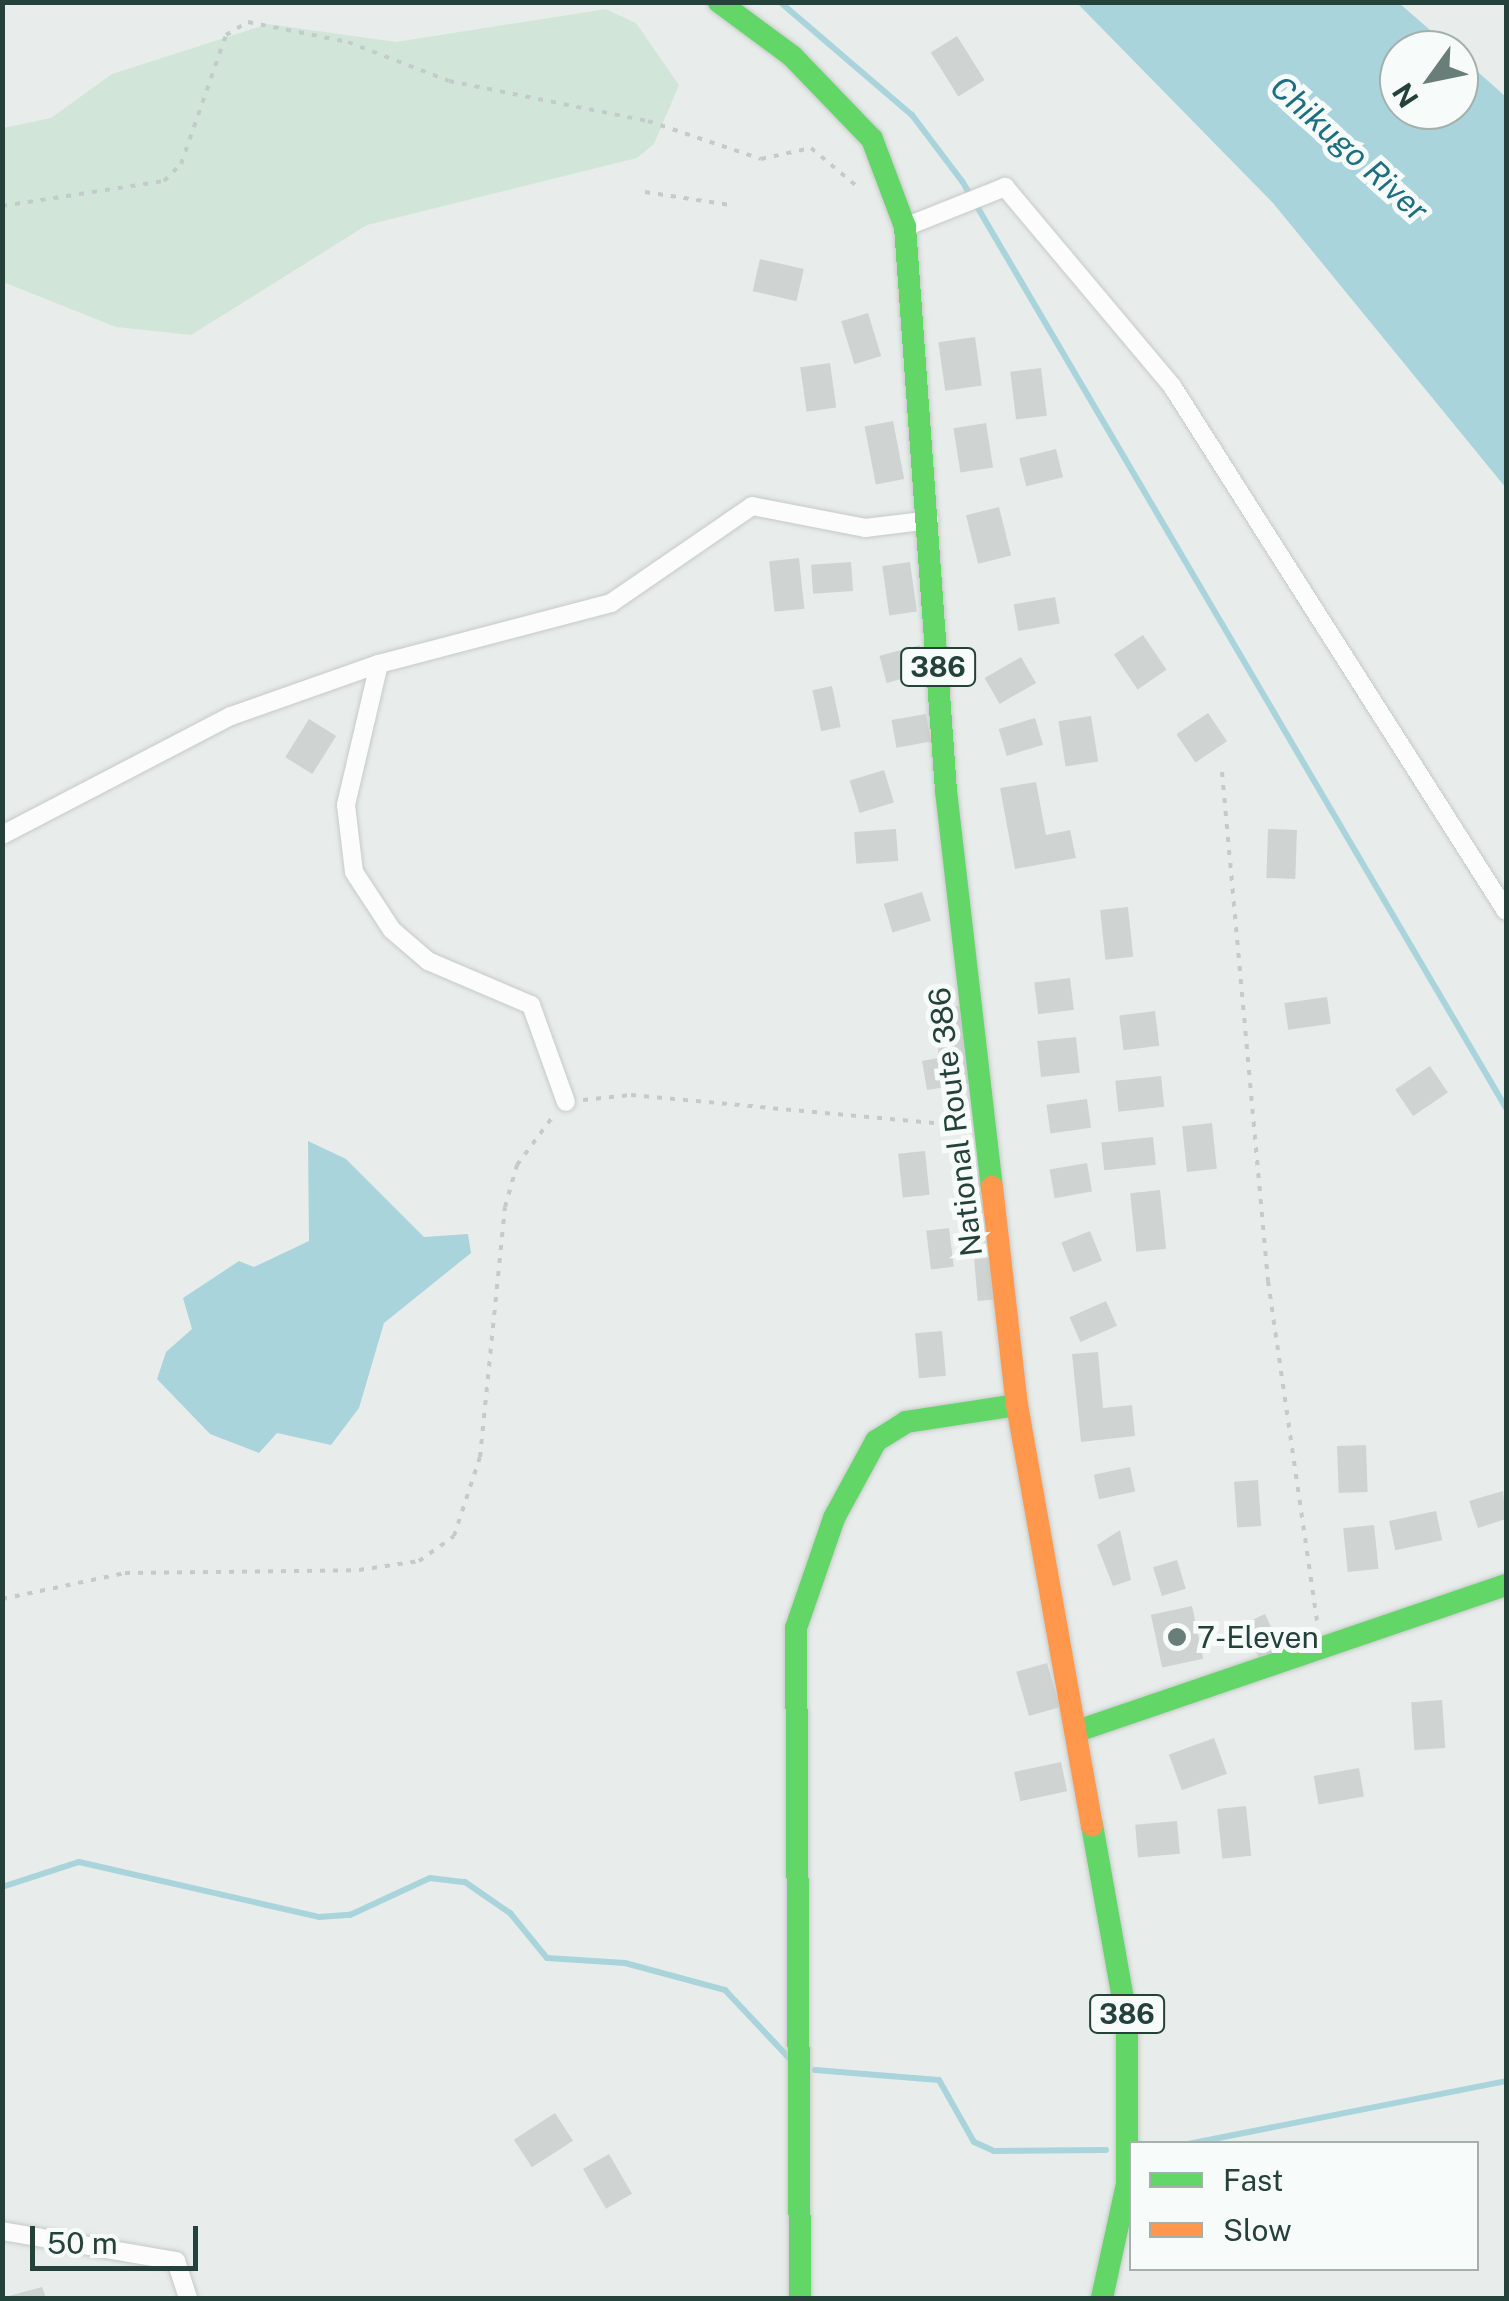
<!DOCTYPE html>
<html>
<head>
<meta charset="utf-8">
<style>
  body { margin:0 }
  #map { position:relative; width:1509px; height:2301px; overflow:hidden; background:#e8edeb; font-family:"Public Sans",sans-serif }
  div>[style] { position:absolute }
  .green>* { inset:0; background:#d1e6d8 }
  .water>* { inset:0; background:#a9d4db }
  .stream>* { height:6px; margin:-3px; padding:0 3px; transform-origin:3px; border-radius:3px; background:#a9d4db }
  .building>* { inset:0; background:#cfd4d2; transform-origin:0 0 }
  .path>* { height:4px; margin-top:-2px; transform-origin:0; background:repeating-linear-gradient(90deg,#c3ccca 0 5px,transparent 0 13px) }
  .roads { filter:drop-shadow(0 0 2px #c5cac8) drop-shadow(0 0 2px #c5cac8) }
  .street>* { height:18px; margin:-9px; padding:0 9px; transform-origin:9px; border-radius:9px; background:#fcfcfc }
  .fast>* { height:22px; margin:-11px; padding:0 11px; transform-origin:11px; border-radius:11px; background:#63d668 }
  .slow>* { height:22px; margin:-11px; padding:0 11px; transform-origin:11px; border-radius:11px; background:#ff974d }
  .dots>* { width:28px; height:28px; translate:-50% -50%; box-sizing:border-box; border:5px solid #f7fbf9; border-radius:50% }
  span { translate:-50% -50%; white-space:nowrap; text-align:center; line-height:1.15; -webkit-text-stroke:10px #f7fbf9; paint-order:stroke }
  .shield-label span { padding:2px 8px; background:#f7fbf9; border:2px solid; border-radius:8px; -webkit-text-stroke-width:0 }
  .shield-label { font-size:28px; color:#24423a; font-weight:700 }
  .street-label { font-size:30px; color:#24423a }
  .poi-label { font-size:30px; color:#24423a }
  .left { translate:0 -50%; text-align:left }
  .water-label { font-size:32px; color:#1c6f80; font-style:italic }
  .frame { position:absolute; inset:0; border:5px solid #24423a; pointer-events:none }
  .legend { position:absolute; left:1129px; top:2141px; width:350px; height:130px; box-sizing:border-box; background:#f7fbf9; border:2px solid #a3b1ad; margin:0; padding:12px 18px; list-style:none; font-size:30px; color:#24423a }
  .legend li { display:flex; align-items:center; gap:20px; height:50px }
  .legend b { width:50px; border:2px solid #a3b1ad }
  .north { position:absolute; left:1379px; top:30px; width:100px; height:100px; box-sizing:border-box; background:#f7fbf9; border:2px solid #a3b1ad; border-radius:50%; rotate:237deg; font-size:28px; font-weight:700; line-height:40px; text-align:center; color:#24423a }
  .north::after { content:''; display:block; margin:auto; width:35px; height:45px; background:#697e78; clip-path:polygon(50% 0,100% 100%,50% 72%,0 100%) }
  .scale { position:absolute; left:30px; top:2226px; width:168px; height:45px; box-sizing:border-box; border:5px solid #24423a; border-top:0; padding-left:12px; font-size:30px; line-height:35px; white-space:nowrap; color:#24423a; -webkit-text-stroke:8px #f7fbf9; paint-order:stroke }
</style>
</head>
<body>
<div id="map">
  <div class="green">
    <div style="clip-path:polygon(606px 9px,636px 23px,679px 85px,654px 144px,637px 158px,367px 225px,191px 335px,116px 327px,3px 282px,3px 128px,51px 118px,112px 74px,268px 24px,396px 42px)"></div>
  </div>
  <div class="water">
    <div style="clip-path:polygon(1077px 3px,1399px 3px,1453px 50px,1399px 50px,1399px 110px,1459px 110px,1459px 55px,1506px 97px,1506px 488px,1273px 203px)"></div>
    <div style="clip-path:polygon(308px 1141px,346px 1159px,424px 1237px,468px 1234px,471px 1253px,384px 1323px,359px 1408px,331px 1445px,277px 1433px,259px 1453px,210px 1434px,157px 1379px,166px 1352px,192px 1329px,183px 1298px,239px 1261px,254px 1267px,309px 1241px)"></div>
  </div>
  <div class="stream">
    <div style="left:780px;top:2px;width:174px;rotate:40.6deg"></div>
    <div style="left:912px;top:115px;width:83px;rotate:52.9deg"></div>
    <div style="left:962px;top:181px;width:1075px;rotate:59.59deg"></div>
    <div style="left:2px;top:1887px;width:81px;rotate:-18deg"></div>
    <div style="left:79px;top:1862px;width:246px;rotate:12.9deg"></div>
    <div style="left:319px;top:1917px;width:31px;rotate:-4deg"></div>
    <div style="left:350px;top:1915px;width:88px;rotate:-24.8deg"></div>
    <div style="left:430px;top:1878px;width:35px;rotate:7deg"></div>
    <div style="left:465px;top:1882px;width:55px;rotate:34.6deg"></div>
    <div style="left:510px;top:1913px;width:58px;rotate:50.6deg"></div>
    <div style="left:547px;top:1958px;width:78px;rotate:3.7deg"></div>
    <div style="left:625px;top:1963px;width:104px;rotate:15.1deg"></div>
    <div style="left:725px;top:1990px;width:95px;rotate:46.7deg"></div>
    <div style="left:815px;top:2070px;width:124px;rotate:4.6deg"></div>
    <div style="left:939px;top:2080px;width:71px;rotate:60.6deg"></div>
    <div style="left:974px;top:2142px;width:22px;rotate:24deg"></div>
    <div style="left:994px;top:2151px;width:112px;rotate:-0.5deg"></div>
    <div style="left:1188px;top:2144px;width:324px;rotate:-11.2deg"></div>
  </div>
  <div class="building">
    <div style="left:957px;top:36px;width:52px;height:31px;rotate:58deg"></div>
    <div style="left:760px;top:259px;width:45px;height:33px;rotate:13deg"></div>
    <div style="left:868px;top:313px;width:45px;height:28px;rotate:73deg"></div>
    <div style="left:975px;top:337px;width:49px;height:37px;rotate:82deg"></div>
    <div style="left:830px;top:363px;width:45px;height:30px;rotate:82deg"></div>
    <div style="left:1041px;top:368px;width:48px;height:31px;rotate:83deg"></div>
    <div style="left:893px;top:421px;width:59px;height:29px;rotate:79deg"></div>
    <div style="left:986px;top:423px;width:45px;height:33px;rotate:81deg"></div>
    <div style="left:1056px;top:449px;width:29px;height:38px;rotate:76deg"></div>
    <div style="left:999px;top:507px;width:50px;height:34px;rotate:76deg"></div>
    <div style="left:799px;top:558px;width:51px;height:30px;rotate:84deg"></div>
    <div style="left:851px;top:562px;width:29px;height:40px;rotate:86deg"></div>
    <div style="left:910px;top:562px;width:50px;height:28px;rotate:82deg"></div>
    <div style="left:1055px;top:597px;width:27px;height:42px;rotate:80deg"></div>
    <div style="left:1143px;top:635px;width:42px;height:35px;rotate:56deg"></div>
    <div style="left:920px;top:645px;width:28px;height:42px;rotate:75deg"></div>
    <div style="left:1021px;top:657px;width:30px;height:42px;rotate:60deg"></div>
    <div style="left:832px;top:686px;width:42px;height:20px;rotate:78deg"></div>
    <div style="left:1208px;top:713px;width:34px;height:38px;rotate:56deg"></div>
    <div style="left:926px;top:714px;width:28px;height:35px;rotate:80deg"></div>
    <div style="left:1091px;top:716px;width:46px;height:33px;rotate:81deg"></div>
    <div style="left:1035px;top:718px;width:28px;height:38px;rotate:73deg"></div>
    <div style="left:309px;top:719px;width:32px;height:45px;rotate:32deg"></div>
    <div style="left:884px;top:770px;width:34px;height:36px;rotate:73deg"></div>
    <div style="clip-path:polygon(1036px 782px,1046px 835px,1070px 830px,1076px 858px,1015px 869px,1000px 788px)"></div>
    <div style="left:896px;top:829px;width:32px;height:42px;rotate:86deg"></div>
    <div style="left:1268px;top:829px;width:29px;height:49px;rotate:2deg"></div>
    <div style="left:922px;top:892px;width:30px;height:40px;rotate:73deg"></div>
    <div style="left:1128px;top:907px;width:50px;height:28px;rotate:84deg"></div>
    <div style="left:1070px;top:978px;width:32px;height:36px;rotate:83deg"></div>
    <div style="left:1327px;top:997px;width:27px;height:43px;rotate:82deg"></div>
    <div style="clip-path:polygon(939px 1006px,969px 1006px,977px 1082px,927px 1090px,922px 1061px,938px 1058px)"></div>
    <div style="left:1155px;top:1011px;width:35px;height:36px;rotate:83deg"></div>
    <div style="left:1076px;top:1037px;width:36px;height:39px;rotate:84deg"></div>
    <div style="left:1430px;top:1066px;width:32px;height:42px;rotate:56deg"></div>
    <div style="left:1161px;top:1076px;width:31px;height:46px;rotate:84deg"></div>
    <div style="left:1087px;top:1099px;width:29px;height:41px;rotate:82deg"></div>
    <div style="left:1212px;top:1123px;width:46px;height:30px;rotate:84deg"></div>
    <div style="left:1153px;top:1137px;width:28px;height:52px;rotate:84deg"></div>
    <div style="left:925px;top:1151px;width:44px;height:27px;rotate:84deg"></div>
    <div style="left:1087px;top:1163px;width:29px;height:38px;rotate:80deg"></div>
    <div style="left:986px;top:1173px;width:40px;height:27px;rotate:83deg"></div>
    <div style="left:1160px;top:1190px;width:59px;height:30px;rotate:84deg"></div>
    <div style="left:949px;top:1228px;width:39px;height:23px;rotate:83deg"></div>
    <div style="left:1090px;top:1231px;width:32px;height:31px;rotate:68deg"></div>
    <div style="left:999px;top:1257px;width:42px;height:25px;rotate:85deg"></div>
    <div style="left:1106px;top:1301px;width:27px;height:40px;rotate:66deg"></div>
    <div style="left:942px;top:1331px;width:45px;height:27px;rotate:85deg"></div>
    <div style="clip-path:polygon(1098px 1352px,1103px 1408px,1132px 1405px,1135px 1436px,1081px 1442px,1072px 1354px)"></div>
    <div style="left:1366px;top:1445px;width:47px;height:29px;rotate:88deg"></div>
    <div style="left:1130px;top:1467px;width:25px;height:37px;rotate:78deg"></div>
    <div style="left:1258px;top:1480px;width:46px;height:24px;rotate:86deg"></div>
    <div style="clip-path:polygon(1503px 1491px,1506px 1519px,1478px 1528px,1469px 1501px)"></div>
    <div style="left:1436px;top:1511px;width:30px;height:48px;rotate:78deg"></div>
    <div style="left:1374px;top:1525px;width:44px;height:31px;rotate:84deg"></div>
    <div style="clip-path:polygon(1120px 1530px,1131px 1580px,1113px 1586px,1097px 1545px)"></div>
    <div style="left:1177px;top:1560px;width:30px;height:25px;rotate:73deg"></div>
    <div style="left:1192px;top:1606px;width:54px;height:42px;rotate:78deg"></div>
    <div style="left:1265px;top:1614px;width:38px;height:24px;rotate:65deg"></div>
    <div style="left:1047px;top:1663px;width:46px;height:32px;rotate:74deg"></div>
    <div style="left:1442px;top:1700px;width:48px;height:31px;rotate:86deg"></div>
    <div style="left:1214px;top:1738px;width:38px;height:48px;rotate:70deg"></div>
    <div style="left:1061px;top:1762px;width:30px;height:48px;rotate:78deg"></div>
    <div style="left:1359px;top:1768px;width:29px;height:46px;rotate:80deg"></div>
    <div style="left:1246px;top:1806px;width:50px;height:29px;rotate:84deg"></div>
    <div style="left:1177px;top:1821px;width:33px;height:42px;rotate:85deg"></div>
    <div style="left:555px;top:2113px;width:33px;height:49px;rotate:57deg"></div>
    <div style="left:609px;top:2154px;width:46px;height:30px;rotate:60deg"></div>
    <div style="clip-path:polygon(42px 2287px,46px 2298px,5px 2298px,5px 2297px)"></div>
  </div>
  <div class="path">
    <div style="left:645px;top:192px;width:86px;rotate:8.7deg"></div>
    <div style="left:2px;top:206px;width:164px;rotate:-8.8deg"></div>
    <div style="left:164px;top:181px;width:24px;rotate:-45deg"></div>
    <div style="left:181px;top:164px;width:137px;rotate:-70.8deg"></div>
    <div style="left:226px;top:35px;width:26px;rotate:-31deg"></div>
    <div style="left:248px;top:22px;width:102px;rotate:11.3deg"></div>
    <div style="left:348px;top:42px;width:108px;rotate:21.1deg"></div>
    <div style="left:449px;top:81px;width:203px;rotate:11.4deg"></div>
    <div style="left:648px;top:121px;width:119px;rotate:18.6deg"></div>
    <div style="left:761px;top:159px;width:51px;rotate:-12.4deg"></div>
    <div style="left:811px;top:148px;width:62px;rotate:39.8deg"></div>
    <div style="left:1222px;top:772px;width:511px;rotate:84.84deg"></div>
    <div style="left:1268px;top:1281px;width:344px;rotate:81.8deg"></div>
    <div style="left:583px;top:1100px;width:48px;rotate:-5.9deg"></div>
    <div style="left:631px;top:1095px;width:326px;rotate:5.3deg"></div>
    <div style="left:2px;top:1599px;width:126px;rotate:-11.9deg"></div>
    <div style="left:125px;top:1573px;width:234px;rotate:-0.7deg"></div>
    <div style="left:359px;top:1570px;width:61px;rotate:-8.5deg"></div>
    <div style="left:419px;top:1561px;width:43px;rotate:-35.5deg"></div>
    <div style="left:454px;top:1536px;width:83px;rotate:-71.8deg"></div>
    <div style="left:480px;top:1457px;width:251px;rotate:-84.3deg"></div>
    <div style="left:505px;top:1207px;width:44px;rotate:-74.1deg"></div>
    <div style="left:517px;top:1165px;width:62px;rotate:-53.5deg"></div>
  </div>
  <div class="roads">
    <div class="street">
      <div style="left:905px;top:227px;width:108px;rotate:-21.8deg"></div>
      <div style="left:1005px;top:187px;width:260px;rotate:50deg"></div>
      <div style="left:1172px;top:386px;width:622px;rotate:57.54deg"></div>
      <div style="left:379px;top:664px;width:145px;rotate:103.2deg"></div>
      <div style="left:346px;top:805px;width:67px;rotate:83.2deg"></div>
      <div style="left:354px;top:872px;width:69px;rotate:56.8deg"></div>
      <div style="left:392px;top:930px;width:48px;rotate:40.7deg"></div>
      <div style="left:428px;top:961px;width:112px;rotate:23.1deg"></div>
      <div style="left:531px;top:1005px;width:103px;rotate:70.2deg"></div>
      <div style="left:2px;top:835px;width:258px;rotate:-27.5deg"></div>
      <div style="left:231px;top:716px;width:157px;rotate:-19.4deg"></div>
      <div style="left:379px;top:664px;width:240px;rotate:-14.7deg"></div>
      <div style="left:611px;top:603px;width:171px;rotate:-34.5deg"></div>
      <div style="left:752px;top:506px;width:115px;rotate:11deg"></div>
      <div style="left:865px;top:528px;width:65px;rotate:-7deg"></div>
      <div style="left:2px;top:2231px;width:177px;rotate:9.8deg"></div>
      <div style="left:176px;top:2261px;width:39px;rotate:72deg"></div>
    </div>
    <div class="fast">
      <div style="left:719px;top:2px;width:91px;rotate:36.5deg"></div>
      <div style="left:792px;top:56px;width:115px;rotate:46.1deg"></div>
      <div style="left:872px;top:139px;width:94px;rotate:69.4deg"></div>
      <div style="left:905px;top:227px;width:565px;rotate:85.84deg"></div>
      <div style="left:946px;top:791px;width:399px;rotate:83.4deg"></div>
      <div style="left:1080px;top:1730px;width:450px;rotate:-18.8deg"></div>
      <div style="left:1092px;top:1825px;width:199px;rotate:79.9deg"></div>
      <div style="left:1127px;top:2021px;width:163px;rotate:90deg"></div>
      <div style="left:1127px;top:2184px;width:117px;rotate:102.4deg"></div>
      <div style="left:800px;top:2298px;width:670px;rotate:-90.34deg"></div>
      <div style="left:796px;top:1628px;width:116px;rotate:-70.9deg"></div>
      <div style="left:834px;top:1518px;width:88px;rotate:-61.4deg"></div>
      <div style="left:876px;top:1441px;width:36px;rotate:-32deg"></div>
      <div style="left:906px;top:1422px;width:112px;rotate:-8.7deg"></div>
    </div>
    <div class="slow">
      <div style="left:992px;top:1187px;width:219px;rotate:83.5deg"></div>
      <div style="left:1017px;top:1405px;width:427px;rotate:79.9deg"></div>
    </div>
  </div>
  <div class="dots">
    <div style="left:1177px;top:1637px;background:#697e78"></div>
  </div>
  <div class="shield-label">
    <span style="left:938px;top:667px">386</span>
    <span style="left:1127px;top:2014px">386</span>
  </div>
  <div class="street-label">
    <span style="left:955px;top:1122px;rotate:-97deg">National Route 386</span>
  </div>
  <div class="poi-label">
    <span class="left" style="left:1197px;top:1637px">7-Eleven</span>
  </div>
  <div class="water-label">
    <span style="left:1349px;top:149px;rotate:42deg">Chikugo River</span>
  </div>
  <div class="frame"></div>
  <ul class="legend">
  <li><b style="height:12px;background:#63d668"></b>Fast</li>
  <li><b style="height:12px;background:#ff974d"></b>Slow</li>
  </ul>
  <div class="north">N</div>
  <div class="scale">50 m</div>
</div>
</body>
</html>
